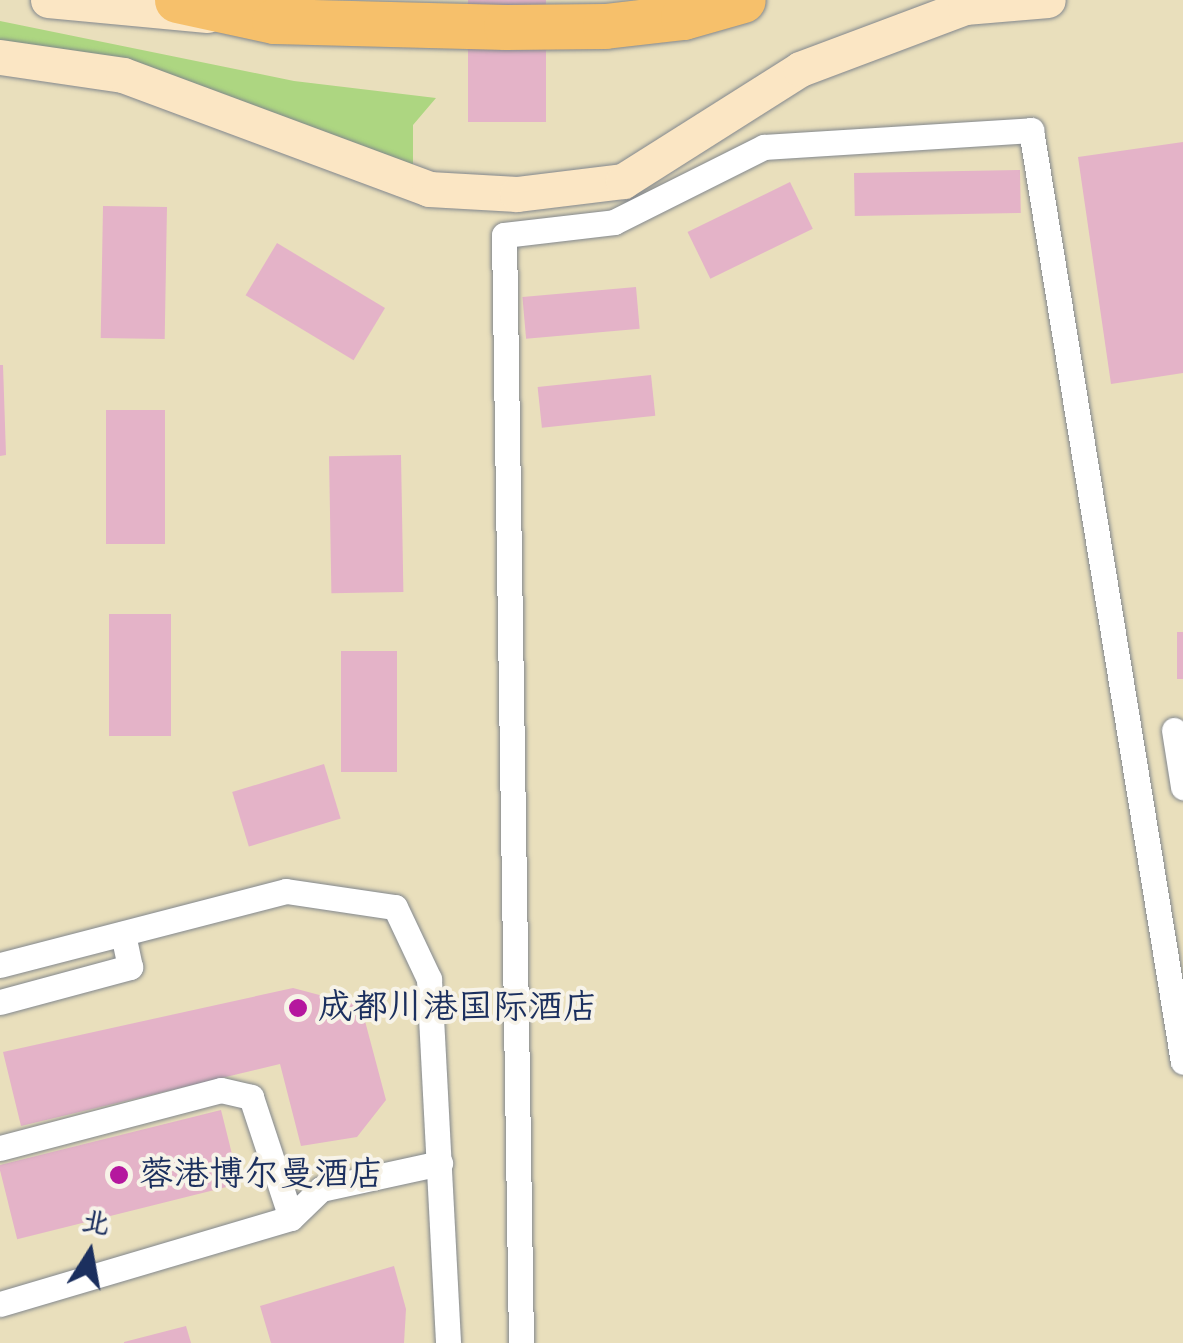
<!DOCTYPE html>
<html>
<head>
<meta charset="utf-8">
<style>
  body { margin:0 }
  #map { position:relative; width:1183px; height:1343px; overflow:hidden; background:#e9dfbc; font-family:"Balsamiq Sans","LXGW WenKai TC",sans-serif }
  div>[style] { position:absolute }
  .green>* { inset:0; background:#add681 }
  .building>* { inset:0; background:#e4b3c8; transform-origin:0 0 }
  .roads { filter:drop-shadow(0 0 2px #82878d) drop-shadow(0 0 2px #82878d) }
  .minor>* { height:25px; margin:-12.5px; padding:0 12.5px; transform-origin:12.5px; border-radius:12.5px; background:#fff }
  .secondary>* { height:35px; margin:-17.5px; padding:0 17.5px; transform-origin:17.5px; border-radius:17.5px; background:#fbe6c4 }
  .motorway>* { height:45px; margin:-22.5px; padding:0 22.5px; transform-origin:22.5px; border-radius:22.5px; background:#f6c06b }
  .dots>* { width:28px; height:28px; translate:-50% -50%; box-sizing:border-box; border:5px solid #f7f3e8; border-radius:50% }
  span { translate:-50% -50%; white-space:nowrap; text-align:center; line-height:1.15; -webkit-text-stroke:8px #f7f3e8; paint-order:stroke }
  .poi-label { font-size:35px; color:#1b2f5e }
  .left { translate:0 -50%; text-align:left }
  .north { position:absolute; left:40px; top:1203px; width:100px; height:100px; -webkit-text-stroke:8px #f7f3e8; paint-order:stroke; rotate:11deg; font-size:28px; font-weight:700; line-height:40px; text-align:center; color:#1b2f5e }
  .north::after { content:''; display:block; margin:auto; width:35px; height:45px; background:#1b2f5e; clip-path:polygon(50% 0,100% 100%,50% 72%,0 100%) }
</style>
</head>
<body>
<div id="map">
  <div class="green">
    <div style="clip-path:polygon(0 21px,294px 81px,436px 98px,413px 125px,413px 170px,118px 64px,0 40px)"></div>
  </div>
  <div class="building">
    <div style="left:468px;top:0;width:78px;height:122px"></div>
    <div style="clip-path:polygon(1183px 142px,1183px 373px,1111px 384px,1078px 157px)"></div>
    <div style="left:1020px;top:170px;width:43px;height:166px;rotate:89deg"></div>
    <div style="left:790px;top:182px;width:52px;height:114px;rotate:64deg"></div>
    <div style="left:103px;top:206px;width:64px;height:132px;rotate:1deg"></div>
    <div style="left:277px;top:243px;width:126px;height:61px;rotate:31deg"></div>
    <div style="left:636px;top:287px;width:42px;height:114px;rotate:85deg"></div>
    <div style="clip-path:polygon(0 365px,3px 365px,6px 455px,0 456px)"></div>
    <div style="left:651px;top:375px;width:41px;height:114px;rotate:84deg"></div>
    <div style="left:106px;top:410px;width:59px;height:134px"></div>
    <div style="left:401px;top:455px;width:137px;height:72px;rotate:89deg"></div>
    <div style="left:109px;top:614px;width:62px;height:122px"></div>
    <div style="left:1177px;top:632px;width:6px;height:47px"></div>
    <div style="left:341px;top:651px;width:56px;height:121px"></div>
    <div style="left:324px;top:764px;width:57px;height:96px;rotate:73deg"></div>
    <div style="clip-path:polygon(293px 988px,361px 1006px,386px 1100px,357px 1137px,301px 1146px,280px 1064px,21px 1126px,3px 1052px)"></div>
    <div style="left:221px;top:1110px;width:76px;height:229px;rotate:76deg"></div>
    <div style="clip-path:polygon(394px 1266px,406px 1309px,404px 1343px,271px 1343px,260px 1306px)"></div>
    <div style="clip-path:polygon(186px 1326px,191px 1343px,124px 1343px,124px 1342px)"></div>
  </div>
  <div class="roads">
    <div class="minor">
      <div style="left:1174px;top:730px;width:58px;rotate:81deg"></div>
      <div style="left:0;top:965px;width:295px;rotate:-14.5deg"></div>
      <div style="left:286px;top:891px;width:110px;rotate:8.4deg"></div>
      <div style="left:395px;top:907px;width:80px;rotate:64.7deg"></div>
      <div style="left:429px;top:979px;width:364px;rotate:87deg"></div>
      <div style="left:0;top:1002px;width:135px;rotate:-15.1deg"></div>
      <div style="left:130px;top:967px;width:34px;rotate:-102deg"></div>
      <div style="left:0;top:1148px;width:228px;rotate:-14.7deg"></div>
      <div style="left:221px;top:1090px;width:31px;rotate:13deg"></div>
      <div style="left:251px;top:1097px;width:127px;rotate:71.7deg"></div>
      <div style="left:0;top:1304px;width:303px;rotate:-16.5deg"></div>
      <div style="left:291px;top:1218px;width:42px;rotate:-44deg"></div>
      <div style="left:321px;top:1189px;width:122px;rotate:-12.3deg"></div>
      <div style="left:521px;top:1343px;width:1108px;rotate:-90.88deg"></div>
      <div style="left:504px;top:235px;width:111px;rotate:-6.7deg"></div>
      <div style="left:614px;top:222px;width:168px;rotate:-26.6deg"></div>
      <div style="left:764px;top:147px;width:268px;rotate:-3.6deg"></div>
      <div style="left:1031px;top:130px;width:944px;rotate:80.74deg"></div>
    </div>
    <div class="secondary">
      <div style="left:48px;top:0;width:160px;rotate:5.4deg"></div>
      <div style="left:0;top:57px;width:124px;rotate:8.3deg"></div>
      <div style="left:123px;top:75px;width:327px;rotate:20.4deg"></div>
      <div style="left:429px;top:189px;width:88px;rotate:3.3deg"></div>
      <div style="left:517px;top:194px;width:107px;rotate:-7deg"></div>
      <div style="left:623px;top:181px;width:209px;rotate:-32.3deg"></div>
      <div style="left:800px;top:69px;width:176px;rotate:-20.6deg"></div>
      <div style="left:965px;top:7px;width:83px;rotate:-4.8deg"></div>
    </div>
    <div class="motorway">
      <div style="left:177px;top:0;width:99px;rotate:12.2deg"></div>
      <div style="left:274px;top:21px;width:232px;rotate:1.5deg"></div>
      <div style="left:506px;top:27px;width:99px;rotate:-0.6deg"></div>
      <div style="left:605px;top:26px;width:79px;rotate:-6.6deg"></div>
      <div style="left:683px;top:17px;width:62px;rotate:-15.8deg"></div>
    </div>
  </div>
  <div class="dots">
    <div style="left:298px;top:1008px;background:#b5179e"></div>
    <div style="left:119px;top:1175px;background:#b5179e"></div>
  </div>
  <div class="poi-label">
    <span class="left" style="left:318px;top:1008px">成都川港国际酒店</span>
    <span class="left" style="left:139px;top:1175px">蓉港博尔曼酒店</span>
  </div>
  <div class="north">北</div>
</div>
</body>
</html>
